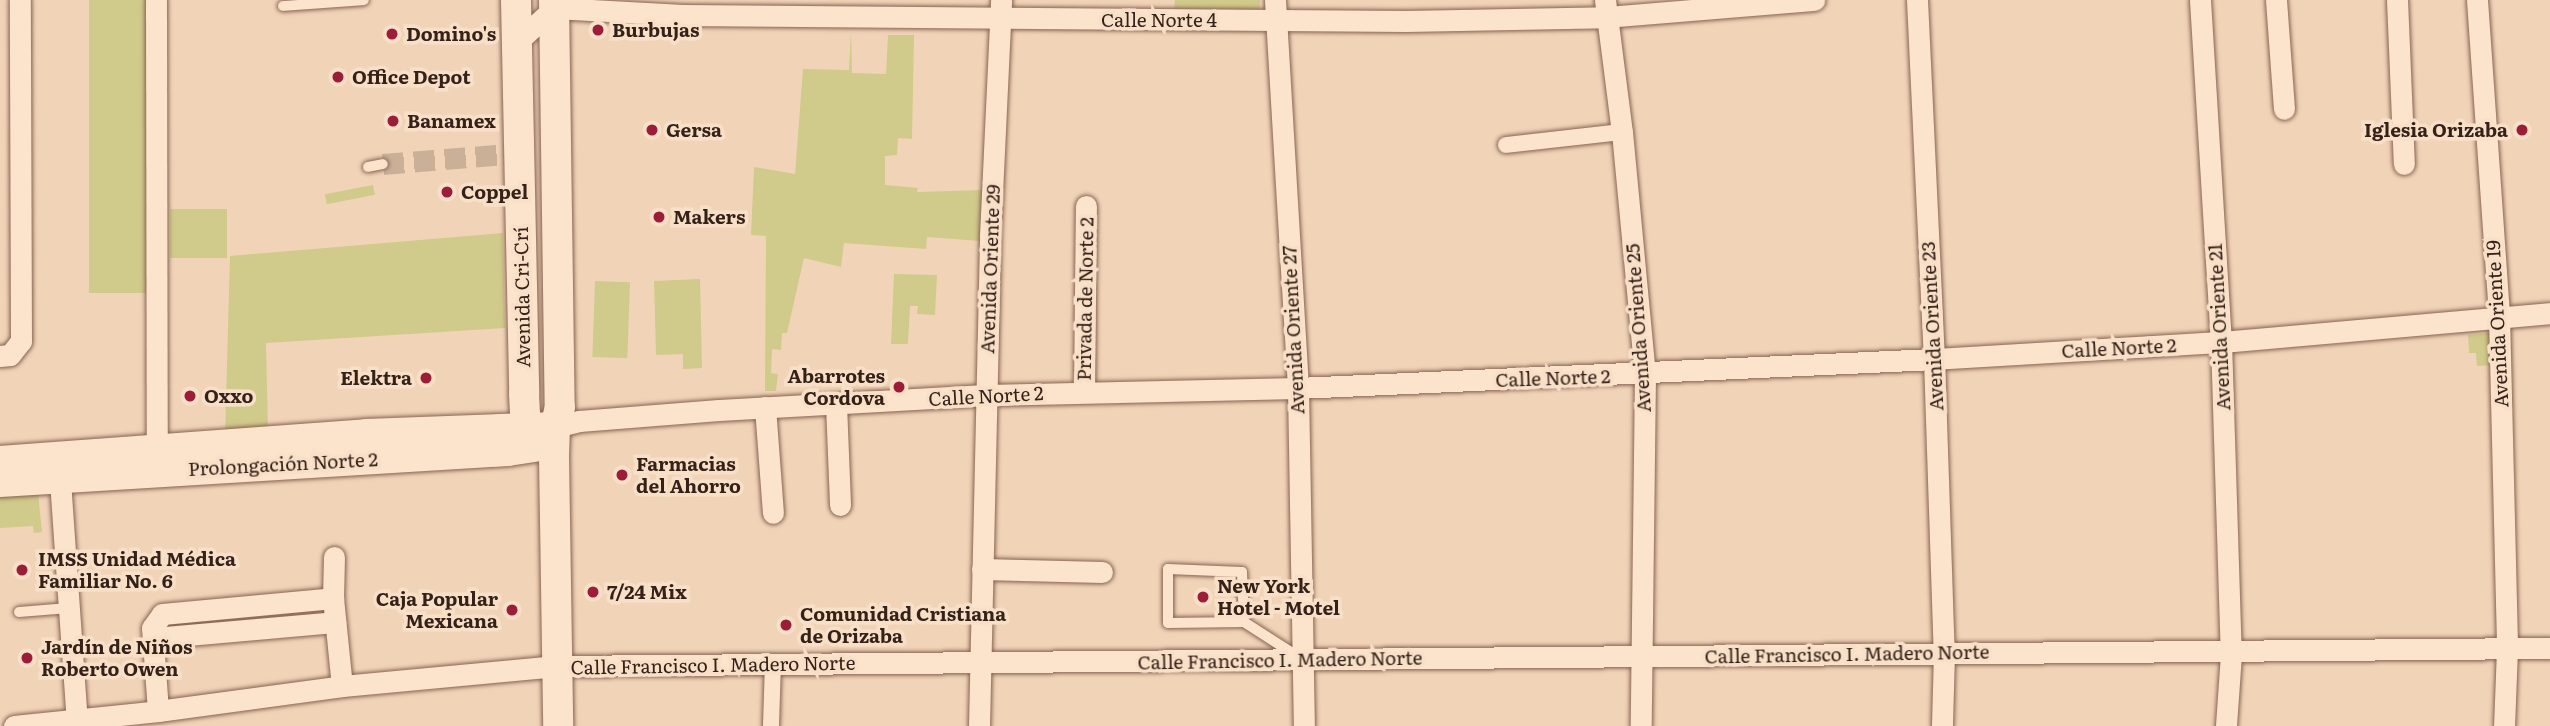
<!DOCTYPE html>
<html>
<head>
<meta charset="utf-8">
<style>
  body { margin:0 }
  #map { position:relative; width:2550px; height:726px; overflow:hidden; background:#f1d4b8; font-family:Literata,serif }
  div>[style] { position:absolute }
  .green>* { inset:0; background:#d0ca8b; transform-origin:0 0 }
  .minor-tunnel>* { height:21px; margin-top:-10.5px; transform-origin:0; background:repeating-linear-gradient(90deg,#cbb098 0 21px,transparent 0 31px) }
  .roads { filter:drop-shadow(0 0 2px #886452) drop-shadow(0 0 2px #886452) }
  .service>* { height:10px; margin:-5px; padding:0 5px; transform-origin:5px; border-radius:5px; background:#fce3cb }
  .pedestrian>* { height:16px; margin:-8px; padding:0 8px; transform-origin:8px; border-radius:8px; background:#fce3cb }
  .minor>* { height:21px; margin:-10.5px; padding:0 10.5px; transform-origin:10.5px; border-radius:10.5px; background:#fce3cb }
  .secondary>* { height:30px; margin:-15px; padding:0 15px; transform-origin:15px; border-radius:15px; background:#fce3cb }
  .dots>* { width:19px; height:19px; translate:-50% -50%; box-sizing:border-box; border:4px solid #f8e0c8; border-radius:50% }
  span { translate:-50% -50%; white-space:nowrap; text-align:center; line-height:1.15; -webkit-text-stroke:7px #f8e0c8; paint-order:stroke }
  .street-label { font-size:19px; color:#352118 }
  .poi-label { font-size:19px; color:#352118; font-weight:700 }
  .left { translate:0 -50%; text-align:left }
  .right { translate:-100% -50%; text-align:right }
</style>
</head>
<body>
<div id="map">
  <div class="green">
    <div style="left:89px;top:0;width:57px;height:293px"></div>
    <div style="clip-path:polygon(1175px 0,1260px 0,1259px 14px,1174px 11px)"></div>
    <div style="clip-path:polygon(851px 31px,852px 73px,886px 74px,888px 35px,914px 35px,912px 139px,898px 138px,897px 155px,885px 156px,885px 185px,918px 188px,917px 192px,983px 190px,980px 241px,927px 237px,926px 249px,844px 243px,841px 267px,804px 258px,787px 333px,782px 333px,781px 350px,772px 349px,771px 373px,778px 374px,776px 391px,765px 391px,766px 236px,751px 235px,754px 167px,795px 174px,803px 69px,849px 70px)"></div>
    <div style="left:373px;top:185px;width:10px;height:49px;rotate:79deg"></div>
    <div style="left:227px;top:209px;width:49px;height:57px;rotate:90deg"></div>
    <div style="clip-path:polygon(503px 233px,505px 328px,266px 343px,268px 431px,225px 435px,230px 256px)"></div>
    <div style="clip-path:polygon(894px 274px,937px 275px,935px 315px,917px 314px,918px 306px,910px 306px,908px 344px,891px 344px)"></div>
    <div style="clip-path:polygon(700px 279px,702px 368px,683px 369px,683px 354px,656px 355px,654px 281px)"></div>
    <div style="left:595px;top:281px;width:35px;height:76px;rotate:2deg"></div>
    <div style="clip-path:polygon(2493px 333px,2495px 365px,2477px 366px,2476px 353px,2469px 353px,2468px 335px)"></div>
    <div style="clip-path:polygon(38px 493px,42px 532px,34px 533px,33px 526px,0 528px,0 496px)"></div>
  </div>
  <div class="minor-tunnel">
    <div style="left:383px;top:164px;width:123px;rotate:-4.6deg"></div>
  </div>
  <div class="roads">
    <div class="service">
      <div style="left:283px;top:6px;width:81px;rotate:-4.2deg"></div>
      <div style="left:368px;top:167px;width:15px;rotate:-11deg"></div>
      <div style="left:19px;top:612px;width:50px;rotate:-4.6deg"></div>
      <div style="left:1244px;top:622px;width:50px;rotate:-92.3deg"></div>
      <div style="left:1242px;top:572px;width:74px;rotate:-177.7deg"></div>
      <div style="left:1168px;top:569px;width:54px;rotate:90deg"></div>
      <div style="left:1168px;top:623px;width:76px;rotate:-0.8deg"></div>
      <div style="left:1244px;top:622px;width:63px;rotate:32.7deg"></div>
    </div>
    <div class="pedestrian">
      <div style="left:1506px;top:145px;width:117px;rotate:-6.4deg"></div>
      <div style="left:771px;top:726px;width:64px;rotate:-88.2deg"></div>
    </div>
    <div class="minor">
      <div style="left:156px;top:0;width:461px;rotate:89.9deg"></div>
      <div style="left:1275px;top:0;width:389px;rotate:86.6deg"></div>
      <div style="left:1298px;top:388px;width:338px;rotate:89deg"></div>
      <div style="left:1605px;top:0;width:133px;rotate:82.7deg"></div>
      <div style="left:1622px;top:132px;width:243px;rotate:84.6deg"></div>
      <div style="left:1645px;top:374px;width:352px;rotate:90.7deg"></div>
      <div style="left:1917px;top:0;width:359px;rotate:87.3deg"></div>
      <div style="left:1934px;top:359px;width:294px;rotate:88.1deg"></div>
      <div style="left:1944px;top:653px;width:73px;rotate:91.6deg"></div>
      <div style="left:2200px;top:0;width:343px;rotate:86.5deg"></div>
      <div style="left:2221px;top:342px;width:312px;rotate:88.2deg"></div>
      <div style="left:2231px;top:654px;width:72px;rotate:94deg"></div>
      <div style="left:2276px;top:0;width:109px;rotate:85.8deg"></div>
      <div style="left:2397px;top:0;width:164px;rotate:87.6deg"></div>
      <div style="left:2477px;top:0;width:317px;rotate:86deg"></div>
      <div style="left:2499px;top:316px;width:333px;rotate:88.6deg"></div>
      <div style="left:2507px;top:649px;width:77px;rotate:92.2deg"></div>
      <div style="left:517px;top:42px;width:50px;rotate:-42.6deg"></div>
      <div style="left:554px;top:8px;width:129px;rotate:3.1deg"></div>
      <div style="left:683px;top:15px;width:723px;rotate:0.48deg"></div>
      <div style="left:1406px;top:21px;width:200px;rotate:-1.1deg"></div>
      <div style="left:1606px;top:17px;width:209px;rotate:-4.7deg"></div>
      <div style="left:0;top:356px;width:10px;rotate:-6deg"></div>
      <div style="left:10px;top:355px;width:18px;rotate:-52deg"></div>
      <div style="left:21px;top:341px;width:341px;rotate:-90.2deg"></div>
      <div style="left:1084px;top:392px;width:186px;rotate:-89.4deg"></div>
      <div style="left:836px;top:404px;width:101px;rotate:87.7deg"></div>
      <div style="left:765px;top:407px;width:106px;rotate:85.7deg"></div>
      <div style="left:555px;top:427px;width:25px;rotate:-14deg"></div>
      <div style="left:579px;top:421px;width:140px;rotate:-4.5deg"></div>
      <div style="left:719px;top:410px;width:267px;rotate:-3.2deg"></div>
      <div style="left:986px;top:395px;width:312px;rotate:-1.3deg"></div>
      <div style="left:1298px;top:388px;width:637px;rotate:-2.61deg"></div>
      <div style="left:1934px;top:359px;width:288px;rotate:-3.4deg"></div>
      <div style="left:2221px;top:342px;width:330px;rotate:-5deg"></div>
      <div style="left:59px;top:466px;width:261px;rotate:86deg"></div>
      <div style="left:982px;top:569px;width:120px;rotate:1.4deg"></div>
      <div style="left:333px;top:598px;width:41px;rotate:-88.6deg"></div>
      <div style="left:153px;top:638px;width:183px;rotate:-5deg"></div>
      <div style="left:158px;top:711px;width:83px;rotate:-94.1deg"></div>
      <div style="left:152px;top:628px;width:17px;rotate:-54deg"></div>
      <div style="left:162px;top:614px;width:172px;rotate:-5.3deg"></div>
      <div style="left:333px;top:598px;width:88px;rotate:84.2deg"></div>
      <div style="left:14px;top:726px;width:145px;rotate:-5.9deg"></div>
      <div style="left:158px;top:711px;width:186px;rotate:-7.7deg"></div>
      <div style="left:342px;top:686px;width:216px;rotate:-5.3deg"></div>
      <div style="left:557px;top:666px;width:1993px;rotate:-0.52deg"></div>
      <div style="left:979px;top:726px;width:490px;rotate:-88.7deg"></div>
      <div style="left:990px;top:236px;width:236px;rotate:-87.3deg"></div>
    </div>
    <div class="secondary">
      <div style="left:516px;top:0;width:394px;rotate:88.8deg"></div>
      <div style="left:524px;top:394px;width:33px;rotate:87deg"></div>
      <div style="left:526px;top:427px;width:21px;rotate:51deg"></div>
      <div style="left:554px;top:0;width:407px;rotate:89.2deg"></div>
      <div style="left:560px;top:407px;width:21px;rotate:104deg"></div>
      <div style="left:555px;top:427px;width:30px;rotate:92deg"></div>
      <div style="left:554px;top:457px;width:269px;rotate:89.1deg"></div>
      <div style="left:0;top:461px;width:367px;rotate:-4.2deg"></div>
      <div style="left:366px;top:434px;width:189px;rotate:-2.1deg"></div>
      <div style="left:0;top:482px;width:509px;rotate:-3.49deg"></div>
      <div style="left:508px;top:451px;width:33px;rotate:-9deg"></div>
      <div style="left:541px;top:446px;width:24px;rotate:-54deg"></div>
    </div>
  </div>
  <div class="dots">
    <div style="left:598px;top:30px;background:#9c1d37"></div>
    <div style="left:392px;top:34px;background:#9c1d37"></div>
    <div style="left:338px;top:77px;background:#9c1d37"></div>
    <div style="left:393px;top:121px;background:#9c1d37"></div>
    <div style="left:652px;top:130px;background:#9c1d37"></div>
    <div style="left:2522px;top:130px;background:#9c1d37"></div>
    <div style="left:447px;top:192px;background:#9c1d37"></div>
    <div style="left:659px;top:217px;background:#9c1d37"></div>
    <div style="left:426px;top:378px;background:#9c1d37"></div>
    <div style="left:899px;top:387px;background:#9c1d37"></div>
    <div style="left:190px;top:396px;background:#9c1d37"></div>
    <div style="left:622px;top:475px;background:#9c1d37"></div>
    <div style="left:22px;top:570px;background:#9c1d37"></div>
    <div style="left:593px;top:592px;background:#9c1d37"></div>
    <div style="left:1203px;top:597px;background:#9c1d37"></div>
    <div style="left:512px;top:610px;background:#9c1d37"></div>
    <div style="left:786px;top:625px;background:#9c1d37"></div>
    <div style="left:27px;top:658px;background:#9c1d37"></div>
  </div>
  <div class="street-label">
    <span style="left:1159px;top:20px">Calle Norte 4</span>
    <span style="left:990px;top:269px;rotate:-88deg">Avenida Oriente 29</span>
    <span style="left:522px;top:297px;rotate:-91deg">Avenida Cri-Crí</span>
    <span style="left:1085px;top:299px;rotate:-89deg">Privada de Norte 2</span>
    <span style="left:2497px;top:324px;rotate:-93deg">Avenida Oriente 19</span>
    <span style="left:1932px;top:326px;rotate:-93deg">Avenida Oriente 23</span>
    <span style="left:2219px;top:327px;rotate:-93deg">Avenida Oriente 21</span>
    <span style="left:1638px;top:328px;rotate:-94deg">Avenida Oriente 25</span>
    <span style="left:1293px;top:330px;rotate:-93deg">Avenida Oriente 27</span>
    <span style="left:2119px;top:348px;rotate:-3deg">Calle Norte 2</span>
    <span style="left:1553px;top:378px;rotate:-2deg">Calle Norte 2</span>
    <span style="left:986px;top:396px;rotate:-3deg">Calle Norte 2</span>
    <span style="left:283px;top:464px;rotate:-3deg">Prolongación Norte 2</span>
    <span style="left:1847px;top:654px;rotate:-1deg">Calle Francisco I. Madero Norte</span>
    <span style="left:1280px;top:660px;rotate:-1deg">Calle Francisco I. Madero Norte</span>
    <span style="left:713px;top:665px;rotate:-1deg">Calle Francisco I. Madero Norte</span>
  </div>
  <div class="poi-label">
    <span class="left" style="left:612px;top:30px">Burbujas</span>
    <span class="left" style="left:406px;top:34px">Domino's</span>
    <span class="left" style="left:352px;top:77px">Office Depot</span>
    <span class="left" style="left:407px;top:121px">Banamex</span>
    <span class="left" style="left:666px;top:130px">Gersa</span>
    <span class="right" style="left:2508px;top:130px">Iglesia Orizaba</span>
    <span class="left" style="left:461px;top:192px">Coppel</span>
    <span class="left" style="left:673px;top:217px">Makers</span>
    <span class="right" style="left:885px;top:387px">Abarrotes<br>Cordova</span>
    <span class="right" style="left:412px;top:378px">Elektra</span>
    <span class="left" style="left:204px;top:396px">Oxxo</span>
    <span class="left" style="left:636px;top:475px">Farmacias<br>del Ahorro</span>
    <span class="left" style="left:38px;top:570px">IMSS Unidad Médica<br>Familiar No. 6</span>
    <span class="left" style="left:1217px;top:597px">New York<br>Hotel - Motel</span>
    <span class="left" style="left:607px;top:592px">7/24 Mix</span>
    <span class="right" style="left:498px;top:610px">Caja Popular<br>Mexicana</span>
    <span class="left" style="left:800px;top:625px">Comunidad Cristiana<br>de Orizaba</span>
    <span class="left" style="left:41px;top:658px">Jardín de Niños<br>Roberto Owen</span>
  </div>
</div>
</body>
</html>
